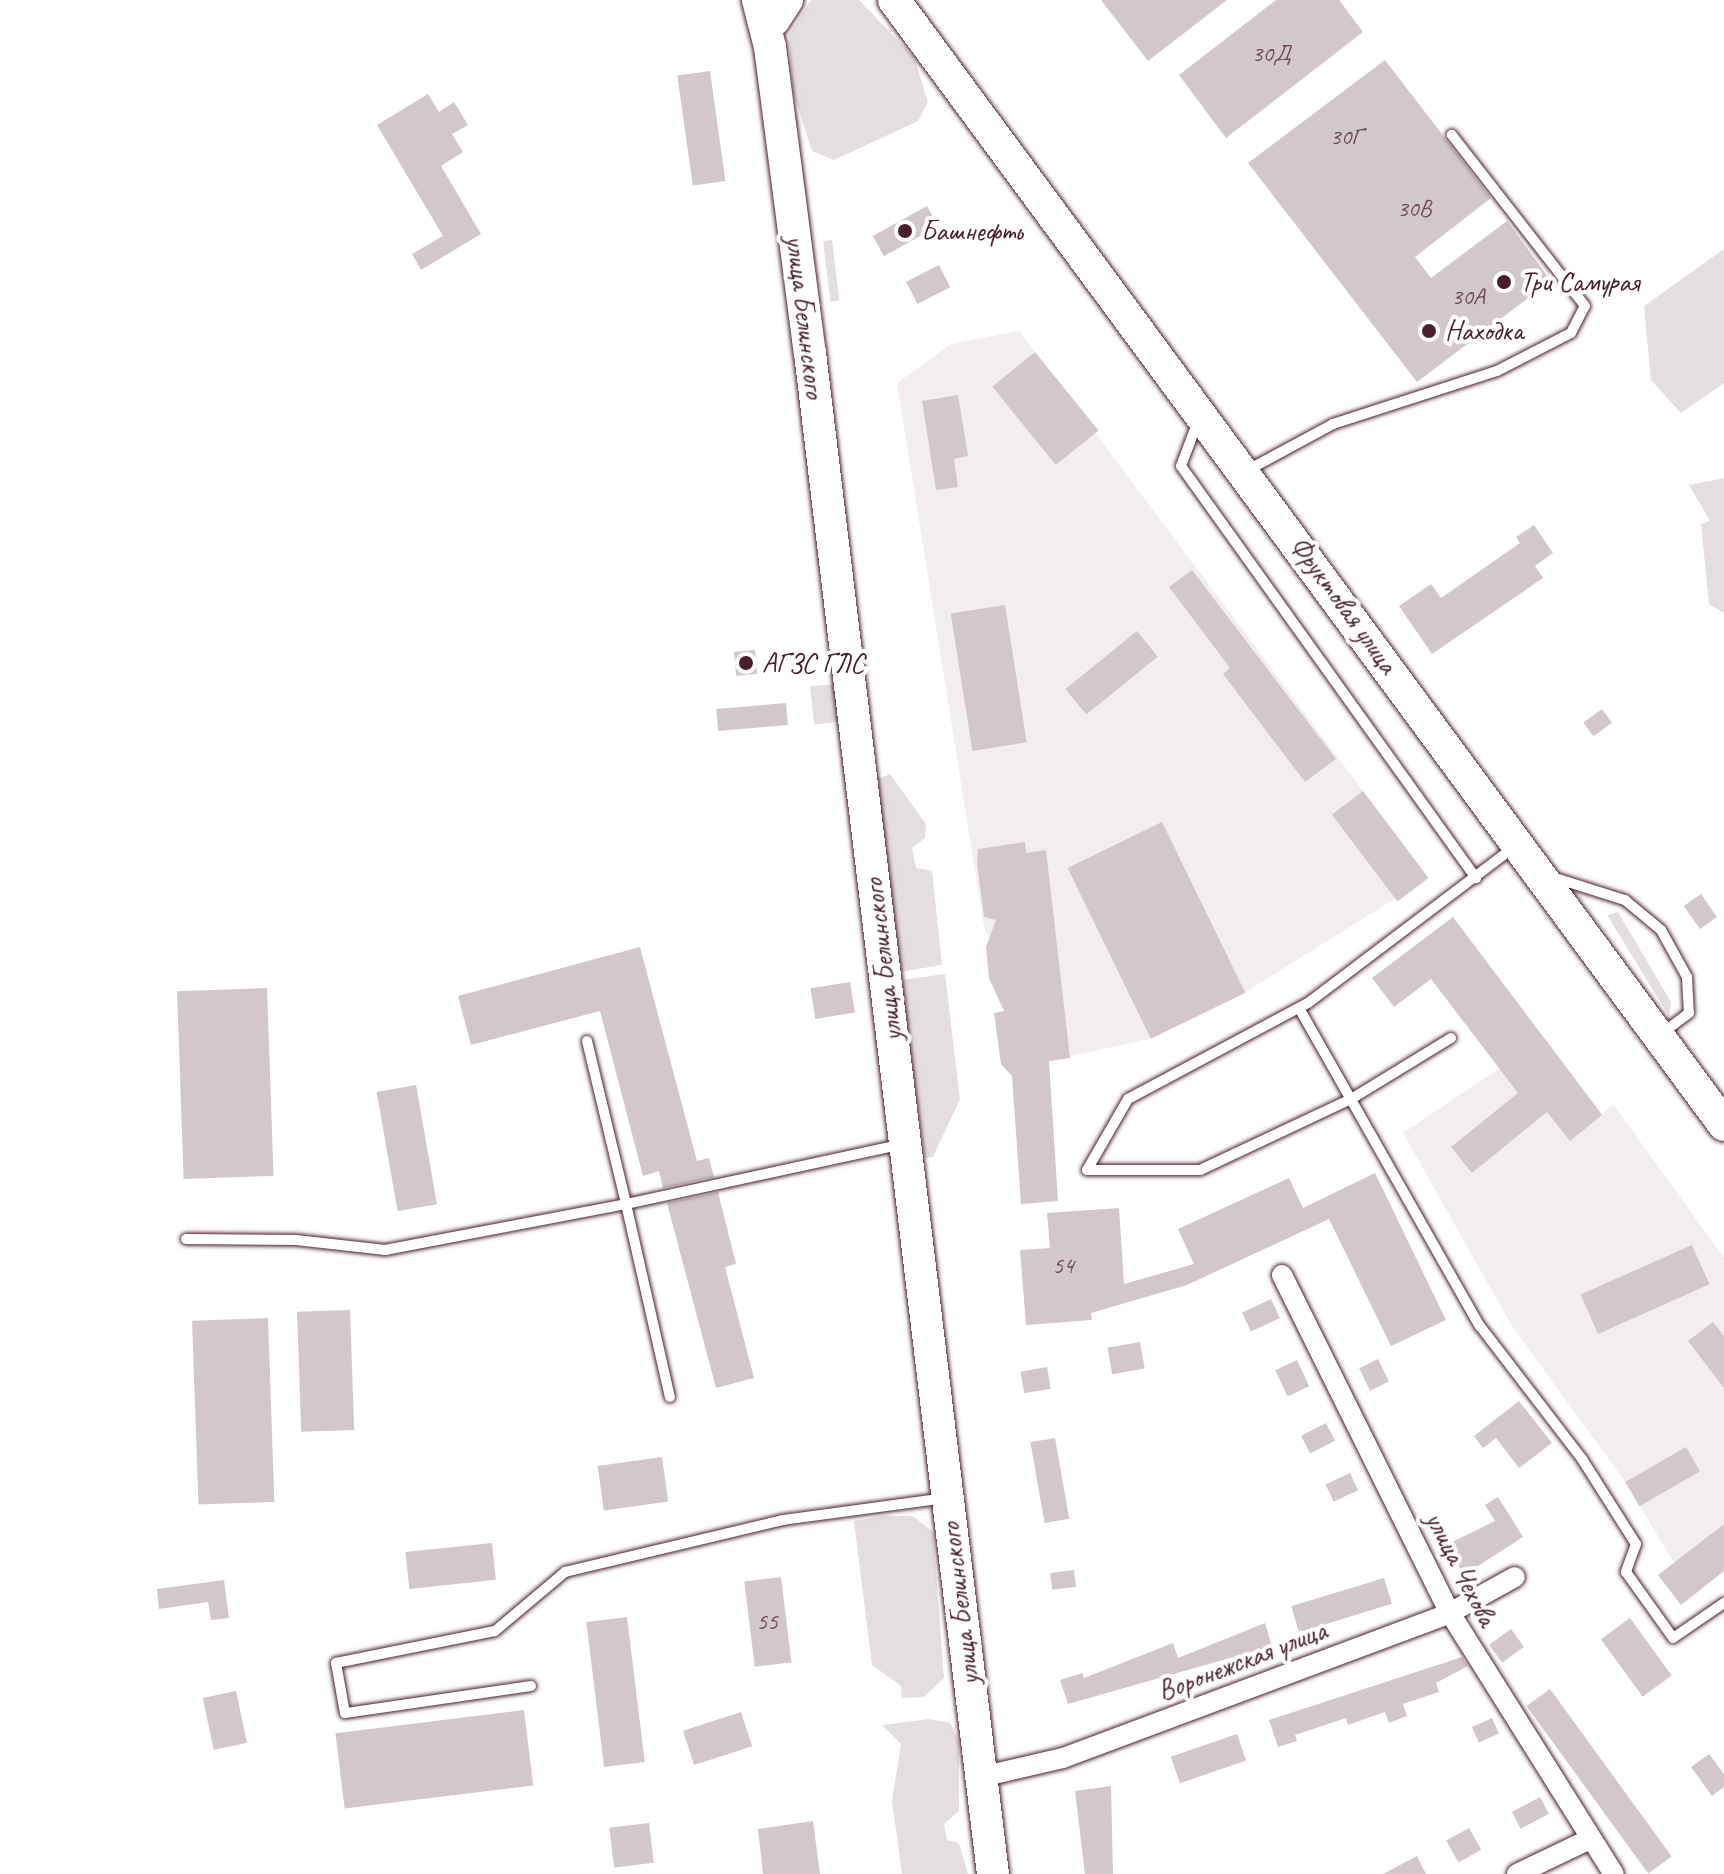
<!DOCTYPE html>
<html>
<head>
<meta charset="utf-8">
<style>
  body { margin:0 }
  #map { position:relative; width:1724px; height:1874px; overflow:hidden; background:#fff; font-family:Caveat,sans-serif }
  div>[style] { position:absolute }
  .built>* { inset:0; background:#f2eeef }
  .green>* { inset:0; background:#e5dee0; transform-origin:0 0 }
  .building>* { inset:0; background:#d2c7cb; transform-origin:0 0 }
  .roads { filter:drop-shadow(0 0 2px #4a1f2b) drop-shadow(0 0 2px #4a1f2b) }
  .lane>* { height:10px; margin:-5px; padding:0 5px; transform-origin:5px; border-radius:5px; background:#fff }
  .street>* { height:20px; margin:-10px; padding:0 10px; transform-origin:10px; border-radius:10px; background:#fff }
  .primary>* { height:32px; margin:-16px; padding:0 16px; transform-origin:16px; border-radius:16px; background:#fff }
  .dots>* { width:22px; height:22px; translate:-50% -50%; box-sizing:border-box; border:4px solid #fff; border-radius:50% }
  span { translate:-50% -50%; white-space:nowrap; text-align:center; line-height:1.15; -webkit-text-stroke:8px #fff; paint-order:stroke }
  .number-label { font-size:24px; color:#6c4953 }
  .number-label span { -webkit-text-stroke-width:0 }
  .poi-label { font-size:28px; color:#4a1f2b }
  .left { translate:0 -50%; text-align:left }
  .street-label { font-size:28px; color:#4a1f2b }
</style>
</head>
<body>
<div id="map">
  <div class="built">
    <div style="clip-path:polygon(1019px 331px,1428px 878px,1244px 993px,1149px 1039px,1048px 1061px,984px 927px,897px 383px,951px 344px)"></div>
    <div style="clip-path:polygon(1545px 1038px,1602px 1114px,1613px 1104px,1724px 1258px,1724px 1524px,1674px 1563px,1626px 1483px,1512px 1326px,1403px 1133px)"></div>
  </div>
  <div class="green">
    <div style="clip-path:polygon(811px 0,859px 0,914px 57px,928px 102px,918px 121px,834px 160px,812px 151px,793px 92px,789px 35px)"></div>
    <div style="left:832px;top:240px;width:61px;height:9px;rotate:83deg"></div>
    <div style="clip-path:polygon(1724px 249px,1724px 383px,1681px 413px,1651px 380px,1644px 306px)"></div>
    <div style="clip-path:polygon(1724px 478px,1724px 613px,1709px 604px,1701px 524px,1710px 521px,1689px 485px)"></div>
    <div style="left:835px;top:684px;width:38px;height:25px;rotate:84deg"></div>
    <div style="clip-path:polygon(890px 774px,926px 824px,925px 838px,912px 848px,916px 868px,932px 871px,942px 965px,899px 972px,876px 780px)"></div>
    <div style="clip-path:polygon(1618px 912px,1671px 1002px,1669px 1016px,1607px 915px)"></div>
    <div style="clip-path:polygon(945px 974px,960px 1099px,933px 1157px,925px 1158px,901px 980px)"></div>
    <div style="clip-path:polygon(882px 1516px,913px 1516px,933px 1532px,944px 1678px,924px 1697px,902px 1698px,901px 1686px,872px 1665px,854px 1521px)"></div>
    <div style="clip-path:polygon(929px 1719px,950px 1723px,959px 1741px,959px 1811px,944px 1824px,947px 1840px,959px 1843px,968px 1874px,902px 1874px,892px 1801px,901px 1744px,882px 1725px)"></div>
  </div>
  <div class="building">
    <div style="clip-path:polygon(1101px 0,1227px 0,1148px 61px)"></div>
    <div style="clip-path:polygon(1276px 0,1339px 0,1363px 32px,1226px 138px,1179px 75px)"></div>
    <div style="clip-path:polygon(1385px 60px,1491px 198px,1415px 257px,1431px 278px,1507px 221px,1551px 281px,1417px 382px,1248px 163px)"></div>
    <div style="left:710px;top:71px;width:111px;height:33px;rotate:82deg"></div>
    <div style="clip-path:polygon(428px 94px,439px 112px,454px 102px,468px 125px,452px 134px,463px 152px,441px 166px,481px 234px,421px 270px,412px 254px,443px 236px,377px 125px)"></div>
    <div style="left:927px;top:206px;width:23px;height:62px;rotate:61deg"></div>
    <div style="left:939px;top:265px;width:25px;height:37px;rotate:63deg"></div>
    <div style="left:1035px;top:352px;width:101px;height:55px;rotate:51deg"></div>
    <div style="clip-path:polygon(958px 395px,968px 456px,954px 459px,958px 487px,936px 490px,922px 401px)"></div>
    <div style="clip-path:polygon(1534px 525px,1553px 553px,1535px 566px,1543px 578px,1432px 654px,1399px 606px,1431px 584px,1441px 598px,1520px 543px,1516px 537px)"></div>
    <div style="clip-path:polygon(1192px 570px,1336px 759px,1305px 782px,1223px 674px,1230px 668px,1169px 587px)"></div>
    <div style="left:1005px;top:605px;width:139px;height:55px;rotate:81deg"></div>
    <div style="left:1137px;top:631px;width:33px;height:92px;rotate:51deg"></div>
    <div style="left:755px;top:650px;width:24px;height:21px;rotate:85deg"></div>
    <div style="left:786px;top:703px;width:22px;height:70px;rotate:85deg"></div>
    <div style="left:1602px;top:709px;width:17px;height:23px;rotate:54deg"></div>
    <div style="left:1363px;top:791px;width:109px;height:39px;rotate:53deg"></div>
    <div style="left:1162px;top:822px;width:190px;height:105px;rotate:64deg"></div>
    <div style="clip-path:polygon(1025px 842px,1026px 853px,1046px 850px,1070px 1058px,1049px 1061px,1058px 1201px,1021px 1204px,1012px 1076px,1001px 1064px,994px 1013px,1004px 1011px,989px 978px,986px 947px,996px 920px,984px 917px,977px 864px,978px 849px)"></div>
    <div style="left:1701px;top:894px;width:28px;height:21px;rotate:55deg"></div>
    <div style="clip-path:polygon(1453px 917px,1602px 1115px,1570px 1141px,1547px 1112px,1472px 1173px,1451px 1147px,1518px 1093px,1431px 979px,1394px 1007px,1372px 978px)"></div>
    <div style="clip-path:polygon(640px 947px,697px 1161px,709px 1158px,714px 1177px,663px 1188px,659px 1171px,643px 1176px,600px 1011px,471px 1045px,458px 996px)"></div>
    <div style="left:850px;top:982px;width:31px;height:40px;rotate:81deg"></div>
    <div style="left:267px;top:988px;width:188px;height:90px;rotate:88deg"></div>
    <div style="left:416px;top:1085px;width:121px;height:40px;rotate:80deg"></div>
    <div style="clip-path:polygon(1375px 1173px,1446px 1320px,1391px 1346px,1329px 1219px,1187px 1285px,1091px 1313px,1092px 1320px,1026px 1325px,1020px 1250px,1050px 1248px,1047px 1213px,1119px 1208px,1124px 1284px,1194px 1264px,1178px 1229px,1289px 1178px,1303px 1208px)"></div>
    <div style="clip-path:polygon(718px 1192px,736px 1264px,725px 1267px,754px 1378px,716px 1388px,667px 1203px)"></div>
    <div style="left:1692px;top:1245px;width:43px;height:122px;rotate:66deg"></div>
    <div style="left:1271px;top:1299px;width:21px;height:32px;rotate:65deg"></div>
    <div style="left:350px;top:1310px;width:120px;height:53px;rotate:88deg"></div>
    <div style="left:268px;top:1318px;width:184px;height:76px;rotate:88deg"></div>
    <div style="clip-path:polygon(1713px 1322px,1724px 1336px,1724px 1388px,1688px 1341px)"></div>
    <div style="left:1140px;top:1342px;width:27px;height:33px;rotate:80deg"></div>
    <div style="left:1378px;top:1359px;width:25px;height:21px;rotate:64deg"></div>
    <div style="left:1297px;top:1360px;width:29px;height:24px;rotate:65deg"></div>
    <div style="left:1047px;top:1367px;width:22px;height:27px;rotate:80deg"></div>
    <div style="clip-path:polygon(1519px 1401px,1552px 1443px,1519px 1468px,1496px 1438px,1483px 1448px,1474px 1436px)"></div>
    <div style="left:1326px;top:1423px;width:20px;height:28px;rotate:63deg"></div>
    <div style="left:1055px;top:1438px;width:82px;height:25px;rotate:80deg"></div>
    <div style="left:1686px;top:1447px;width:28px;height:70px;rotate:60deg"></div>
    <div style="left:662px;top:1457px;width:45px;height:65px;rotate:82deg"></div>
    <div style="left:1350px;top:1473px;width:19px;height:27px;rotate:65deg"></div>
    <div style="clip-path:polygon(1498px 1497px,1523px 1537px,1464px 1575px,1446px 1545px,1495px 1521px,1485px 1505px)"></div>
    <div style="clip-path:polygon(1724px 1524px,1724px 1571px,1681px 1605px,1658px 1575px)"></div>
    <div style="left:492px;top:1543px;width:37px;height:87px;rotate:84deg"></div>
    <div style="left:1074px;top:1570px;width:17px;height:24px;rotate:83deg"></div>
    <div style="left:781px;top:1577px;width:86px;height:37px;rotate:83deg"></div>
    <div style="left:1384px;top:1578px;width:27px;height:97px;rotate:73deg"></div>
    <div style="clip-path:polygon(224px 1580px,229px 1618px,211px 1620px,208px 1602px,159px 1609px,157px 1589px)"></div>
    <div style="left:627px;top:1617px;width:146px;height:41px;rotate:83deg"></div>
    <div style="left:1630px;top:1618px;width:71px;height:36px;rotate:54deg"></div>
    <div style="clip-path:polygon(1265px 1623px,1272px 1646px,1068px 1704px,1060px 1680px,1082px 1673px,1084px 1678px,1173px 1643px,1178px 1658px)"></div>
    <div style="left:1511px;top:1629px;width:22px;height:27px;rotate:54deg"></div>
    <div style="clip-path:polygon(1462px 1657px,1468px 1666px,1436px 1683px,1439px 1692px,1403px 1704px,1407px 1716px,1389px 1723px,1385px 1712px,1348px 1725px,1346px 1718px,1295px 1735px,1297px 1741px,1278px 1747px,1269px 1720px)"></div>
    <div style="left:1550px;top:1689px;width:207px;height:29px;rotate:54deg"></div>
    <div style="left:236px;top:1691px;width:53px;height:34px;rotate:78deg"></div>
    <div style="left:524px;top:1710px;width:76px;height:190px;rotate:83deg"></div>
    <div style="left:741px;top:1712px;width:36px;height:61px;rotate:72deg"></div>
    <div style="left:1492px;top:1718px;width:17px;height:22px;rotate:66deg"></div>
    <div style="left:1237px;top:1734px;width:28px;height:70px;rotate:71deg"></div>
    <div style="clip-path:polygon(1709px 1754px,1724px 1774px,1724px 1787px,1712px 1796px,1691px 1767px)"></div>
    <div style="clip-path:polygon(1111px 1786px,1113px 1874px,1085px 1874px,1075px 1791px)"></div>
    <div style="left:1540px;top:1797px;width:19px;height:32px;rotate:62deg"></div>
    <div style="clip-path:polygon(813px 1821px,820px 1874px,763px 1874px,758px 1829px)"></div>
    <div style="left:649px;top:1823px;width:40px;height:40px;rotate:83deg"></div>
    <div style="left:1469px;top:1828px;width:25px;height:26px;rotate:61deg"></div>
    <div style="clip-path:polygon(1417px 1856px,1426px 1874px,1383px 1874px)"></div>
  </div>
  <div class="roads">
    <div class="lane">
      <div style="left:1198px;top:421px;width:48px;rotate:110.7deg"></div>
      <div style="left:1181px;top:466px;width:507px;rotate:54.4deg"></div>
      <div style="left:1248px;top:470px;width:97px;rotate:-28.4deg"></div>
      <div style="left:1333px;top:424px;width:172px;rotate:-17.9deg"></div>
      <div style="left:1497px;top:371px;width:83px;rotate:-27.2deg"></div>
      <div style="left:1571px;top:333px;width:30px;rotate:-63deg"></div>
      <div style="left:1585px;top:306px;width:217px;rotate:-127.9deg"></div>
      <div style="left:1552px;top:877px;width:77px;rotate:17.5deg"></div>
      <div style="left:1625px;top:900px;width:47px;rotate:39.8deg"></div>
      <div style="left:1661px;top:930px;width:54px;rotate:61deg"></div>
      <div style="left:1687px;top:977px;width:36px;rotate:87deg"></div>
      <div style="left:1689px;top:1013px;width:35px;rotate:143deg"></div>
      <div style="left:1299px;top:1008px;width:366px;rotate:60.4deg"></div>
      <div style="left:1480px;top:1326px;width:168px;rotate:52.5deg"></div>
      <div style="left:1582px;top:1459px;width:101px;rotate:57.6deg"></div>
      <div style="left:1636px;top:1544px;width:30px;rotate:110deg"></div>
      <div style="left:1626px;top:1572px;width:81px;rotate:54.5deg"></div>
      <div style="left:1673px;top:1638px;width:62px;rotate:-34.5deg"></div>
      <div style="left:1451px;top:1038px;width:117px;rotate:148.6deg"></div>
      <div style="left:1351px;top:1099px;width:167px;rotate:154.8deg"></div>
      <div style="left:1200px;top:1170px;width:113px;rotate:180deg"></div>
      <div style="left:1087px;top:1170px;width:82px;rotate:-60deg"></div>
      <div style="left:1128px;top:1099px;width:204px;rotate:-28.1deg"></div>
      <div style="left:1308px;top:1003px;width:258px;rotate:-37.1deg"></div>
      <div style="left:587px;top:1041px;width:168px;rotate:76.5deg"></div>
      <div style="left:626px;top:1204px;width:283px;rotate:-12.2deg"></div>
      <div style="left:186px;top:1239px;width:110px;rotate:0.5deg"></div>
      <div style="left:296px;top:1240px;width:90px;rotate:6.4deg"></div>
      <div style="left:385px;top:1250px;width:245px;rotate:-10.8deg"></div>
      <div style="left:626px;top:1204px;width:198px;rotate:77.2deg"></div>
      <div style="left:531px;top:1686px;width:188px;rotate:171.7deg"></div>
      <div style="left:345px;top:1713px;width:51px;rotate:-100.2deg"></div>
      <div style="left:336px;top:1663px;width:162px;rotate:-11.4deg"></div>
      <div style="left:495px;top:1631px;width:92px;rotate:-40.1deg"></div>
      <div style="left:565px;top:1572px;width:224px;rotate:-13.4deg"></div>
      <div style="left:783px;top:1520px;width:163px;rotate:-7.7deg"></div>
    </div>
    <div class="street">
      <div style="left:1282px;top:1275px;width:377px;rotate:63.6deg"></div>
      <div style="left:1450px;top:1613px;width:308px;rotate:57.9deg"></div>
      <div style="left:981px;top:1777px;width:84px;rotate:-13deg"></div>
      <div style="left:1063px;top:1758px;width:413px;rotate:-20.5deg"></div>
      <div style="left:1450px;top:1613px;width:74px;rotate:-29deg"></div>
      <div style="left:1517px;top:1874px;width:81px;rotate:-25.6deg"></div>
    </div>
    <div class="primary">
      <div style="left:758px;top:0;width:49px;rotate:75.7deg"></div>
      <div style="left:770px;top:47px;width:309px;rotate:82.6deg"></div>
      <div style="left:810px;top:353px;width:1532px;rotate:83.14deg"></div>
      <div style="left:894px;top:0;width:1398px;rotate:53.58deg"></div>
      <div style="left:774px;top:20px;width:24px;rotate:-57deg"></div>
    </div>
  </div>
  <div class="dots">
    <div style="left:905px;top:231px;background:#4a1f2b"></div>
    <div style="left:1504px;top:282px;background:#4a1f2b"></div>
    <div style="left:1429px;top:331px;background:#4a1f2b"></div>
    <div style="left:746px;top:663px;background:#4a1f2b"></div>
  </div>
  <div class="number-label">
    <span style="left:1271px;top:54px">30Д</span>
    <span style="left:1346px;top:137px">30Г</span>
    <span style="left:1414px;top:209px">30В</span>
    <span style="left:1468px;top:297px">30А</span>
    <span style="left:1063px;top:1266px">54</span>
    <span style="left:767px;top:1622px">55</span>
  </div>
  <div class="poi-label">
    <span class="left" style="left:921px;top:231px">Башнефть</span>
    <span class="left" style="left:1520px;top:282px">Три Самурая</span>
    <span class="left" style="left:1445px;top:331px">Находка</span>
    <span class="left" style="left:762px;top:663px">АГЗС ГЛС</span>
  </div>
  <div class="street-label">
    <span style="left:805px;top:317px;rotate:83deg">улица Белинского</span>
    <span style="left:1344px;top:605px;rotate:54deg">Фруктовая улица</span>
    <span style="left:883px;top:960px;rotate:-97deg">улица Белинского</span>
    <span style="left:1461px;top:1569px;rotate:63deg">улица Чехова</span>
    <span style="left:960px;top:1604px;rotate:-97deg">улица Белинского</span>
    <span style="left:1242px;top:1661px;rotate:-21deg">Воронежская улица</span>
  </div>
</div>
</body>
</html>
